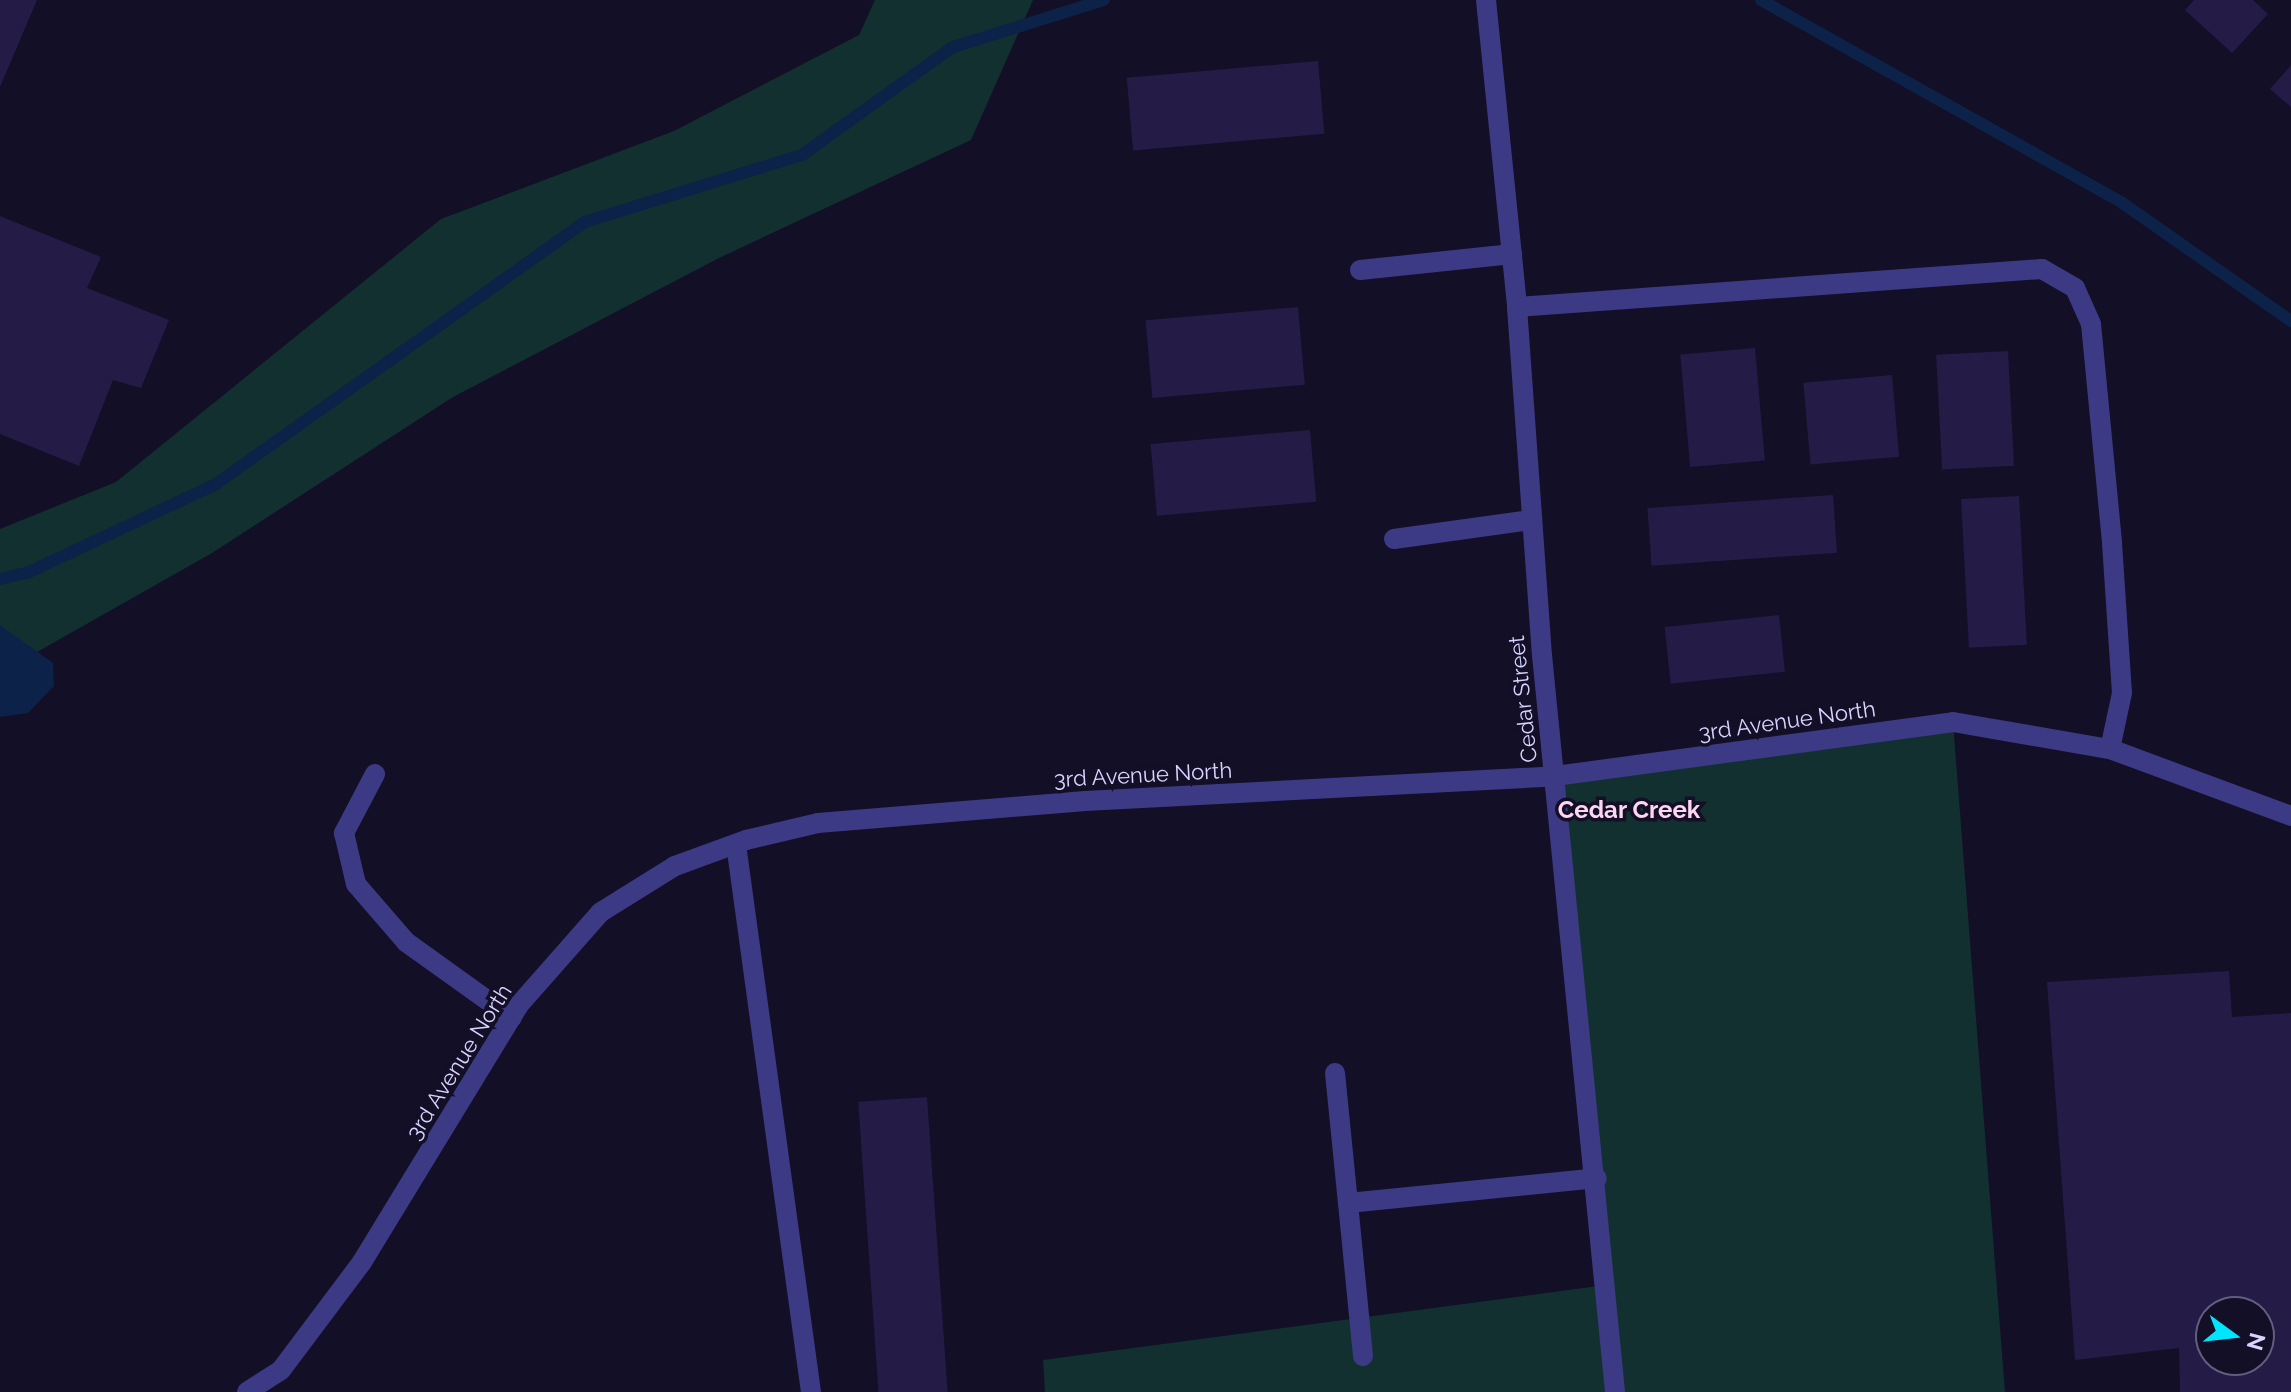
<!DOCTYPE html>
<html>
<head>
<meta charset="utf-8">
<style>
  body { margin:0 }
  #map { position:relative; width:2291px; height:1392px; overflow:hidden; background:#130f26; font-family:Raleway,sans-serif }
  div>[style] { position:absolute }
  .green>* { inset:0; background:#12302f }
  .water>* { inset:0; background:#0c2248 }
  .stream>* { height:12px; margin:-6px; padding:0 6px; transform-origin:6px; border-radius:6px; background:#0c2248 }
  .building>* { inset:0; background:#241b47; transform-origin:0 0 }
  .service>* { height:20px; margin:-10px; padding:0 10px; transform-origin:10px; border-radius:10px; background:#3d3a85 }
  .minor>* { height:20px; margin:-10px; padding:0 10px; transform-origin:10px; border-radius:10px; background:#3d3a85 }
  .tertiary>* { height:20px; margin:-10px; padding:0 10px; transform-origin:10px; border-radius:10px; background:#3d3a85 }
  span { translate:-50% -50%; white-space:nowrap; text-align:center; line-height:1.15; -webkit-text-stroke:7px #130f26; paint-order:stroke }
  .street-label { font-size:22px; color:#d9d4ff }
  .neighbourhood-label { font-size:24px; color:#ffd6f0; font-weight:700 }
  .north { position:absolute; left:2195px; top:1296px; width:80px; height:80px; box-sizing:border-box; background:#130f26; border:2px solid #625e7d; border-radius:50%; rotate:105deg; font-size:22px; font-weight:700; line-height:32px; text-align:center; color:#d9d4ff }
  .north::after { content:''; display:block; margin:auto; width:28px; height:36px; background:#00e5ff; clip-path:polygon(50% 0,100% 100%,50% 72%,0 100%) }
</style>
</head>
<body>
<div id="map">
  <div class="green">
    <div style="clip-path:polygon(875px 0,1033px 0,971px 140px,719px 258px,453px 397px,212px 553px,0 673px,0 529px,116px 482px,441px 219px,674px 131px,859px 35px)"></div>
    <div style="clip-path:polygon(1953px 722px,2005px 1392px,1045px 1392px,1043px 1360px,1606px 1285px,1555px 776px)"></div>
  </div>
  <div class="water">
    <div style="clip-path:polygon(0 625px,53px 663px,54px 686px,28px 713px,0 717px)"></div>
  </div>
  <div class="stream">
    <div style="left:1761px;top:0;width:413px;rotate:29.3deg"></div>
    <div style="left:2121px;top:202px;width:208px;rotate:35deg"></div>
    <div style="left:0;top:579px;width:28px;rotate:-13deg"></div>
    <div style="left:27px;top:573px;width:209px;rotate:-25.2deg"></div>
    <div style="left:216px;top:484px;width:453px;rotate:-35.4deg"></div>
    <div style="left:585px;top:222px;width:227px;rotate:-17.2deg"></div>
    <div style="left:802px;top:155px;width:186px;rotate:-35.6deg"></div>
    <div style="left:953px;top:47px;width:158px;rotate:-17.3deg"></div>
  </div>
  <div class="building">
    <div style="clip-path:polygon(0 0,37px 0,0 87px)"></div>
    <div style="clip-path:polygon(2194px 0,2253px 0,2268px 14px,2232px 53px,2185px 10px)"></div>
    <div style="left:1318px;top:61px;width:73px;height:192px;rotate:85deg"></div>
    <div style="clip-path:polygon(2291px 65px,2291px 107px,2270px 89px)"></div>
    <div style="clip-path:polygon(0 216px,101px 257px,87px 288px,169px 320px,141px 388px,113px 380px,79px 466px,0 434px)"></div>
    <div style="left:1298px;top:307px;width:78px;height:153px;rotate:85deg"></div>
    <div style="left:1755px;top:348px;width:113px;height:75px;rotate:85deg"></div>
    <div style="left:2008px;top:351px;width:115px;height:72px;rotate:87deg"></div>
    <div style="left:1892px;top:375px;width:82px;height:89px;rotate:85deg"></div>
    <div style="left:1310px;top:430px;width:72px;height:160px;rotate:85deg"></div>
    <div style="left:1833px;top:495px;width:58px;height:186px;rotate:86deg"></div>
    <div style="left:2019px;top:496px;width:149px;height:58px;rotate:87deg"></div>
    <div style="left:1779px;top:615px;width:57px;height:115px;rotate:84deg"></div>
    <div style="clip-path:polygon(evenodd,2229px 971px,2232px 1017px,2291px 1013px,2291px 1392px,2180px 1392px,2179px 1348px,2075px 1360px,2047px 982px,2229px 971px,2211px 1312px,2259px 1312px,2259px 1360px,2211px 1360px,2211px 1312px)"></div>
    <div style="left:927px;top:1097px;width:296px;height:69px;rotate:86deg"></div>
  </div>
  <div class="service">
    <div style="left:1360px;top:270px;width:153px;rotate:-6deg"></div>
    <div style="left:1517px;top:307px;width:526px;rotate:-4.14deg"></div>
    <div style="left:2042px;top:269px;width:38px;rotate:30deg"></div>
    <div style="left:2075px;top:288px;width:39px;rotate:66deg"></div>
    <div style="left:2091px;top:324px;width:220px;rotate:84.5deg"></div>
    <div style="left:2112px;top:543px;width:150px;rotate:86.2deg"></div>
    <div style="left:2122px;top:693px;width:57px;rotate:102.1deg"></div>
    <div style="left:1394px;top:539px;width:138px;rotate:-7.9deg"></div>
    <div style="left:375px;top:774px;width:67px;rotate:117.7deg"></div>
    <div style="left:344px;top:833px;width:52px;rotate:76.8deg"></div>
    <div style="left:356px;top:884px;width:77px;rotate:49.2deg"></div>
    <div style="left:406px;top:942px;width:130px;rotate:35.6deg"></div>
    <div style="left:736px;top:844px;width:553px;rotate:82.21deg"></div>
    <div style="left:1335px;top:1073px;width:131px;rotate:84.3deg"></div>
    <div style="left:1363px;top:1356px;width:154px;rotate:-95.6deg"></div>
    <div style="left:1348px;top:1203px;width:250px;rotate:-5.7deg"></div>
  </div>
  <div class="minor">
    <div style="left:1486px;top:0;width:309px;rotate:84.2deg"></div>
    <div style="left:1517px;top:307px;width:349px;rotate:85.9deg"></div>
    <div style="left:1542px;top:655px;width:741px;rotate:84.34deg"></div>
  </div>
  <div class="tertiary">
    <div style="left:247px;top:1392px;width:40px;rotate:-32.9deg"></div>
    <div style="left:281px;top:1370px;width:135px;rotate:-53.1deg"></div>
    <div style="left:362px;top:1262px;width:300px;rotate:-58.6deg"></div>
    <div style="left:518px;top:1006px;width:125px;rotate:-48.6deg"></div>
    <div style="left:601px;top:912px;width:87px;rotate:-31.9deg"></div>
    <div style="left:675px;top:866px;width:76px;rotate:-20.1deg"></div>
    <div style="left:746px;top:840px;width:74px;rotate:-13.3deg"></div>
    <div style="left:818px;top:823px;width:268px;rotate:-4.7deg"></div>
    <div style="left:1085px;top:801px;width:471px;rotate:-3deg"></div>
    <div style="left:1555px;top:776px;width:402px;rotate:-7.7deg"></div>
    <div style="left:1953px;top:722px;width:159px;rotate:9.8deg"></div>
    <div style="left:2110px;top:749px;width:193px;rotate:20.3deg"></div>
  </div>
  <div class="street-label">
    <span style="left:1523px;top:699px;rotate:-96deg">Cedar Street</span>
    <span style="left:1787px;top:721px;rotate:-8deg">3rd Avenue North</span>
    <span style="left:1143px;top:775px;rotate:-3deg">3rd Avenue North</span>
    <span style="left:459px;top:1062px;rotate:-58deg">3rd Avenue North</span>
  </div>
  <div class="neighbourhood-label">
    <span style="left:1629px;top:810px">Cedar Creek</span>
  </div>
  <div class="north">N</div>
</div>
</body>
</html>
